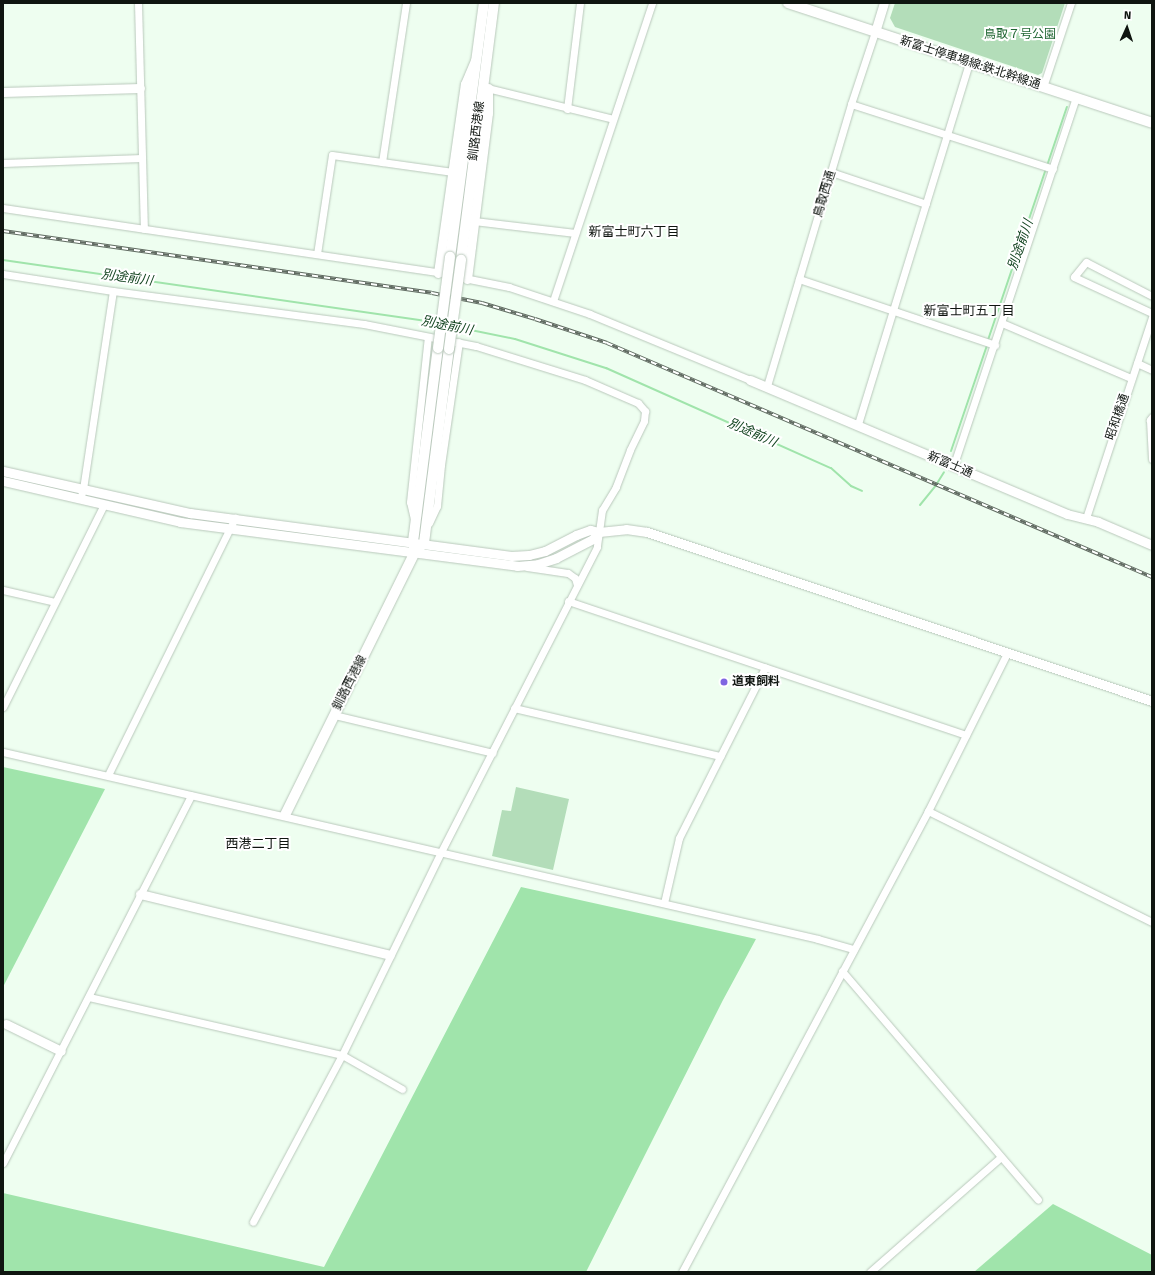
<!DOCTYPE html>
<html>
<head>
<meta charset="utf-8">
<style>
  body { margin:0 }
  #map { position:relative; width:1155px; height:1275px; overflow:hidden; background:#eefef0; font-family:"Fira Sans","Noto Sans JP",sans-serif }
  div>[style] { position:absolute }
  .green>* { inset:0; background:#b3ddb9 }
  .water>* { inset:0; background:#a0e4ab }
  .stream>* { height:2px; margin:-1px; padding:0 1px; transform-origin:1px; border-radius:1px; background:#a0e4ab }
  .roads { filter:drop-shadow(0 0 1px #b9c8bb) drop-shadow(0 0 1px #b9c8bb) }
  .minor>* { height:7px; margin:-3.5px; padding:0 3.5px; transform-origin:3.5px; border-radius:3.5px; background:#fff }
  .tertiary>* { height:9px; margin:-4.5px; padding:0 4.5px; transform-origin:4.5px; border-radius:4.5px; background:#fff }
  .secondary>* { height:10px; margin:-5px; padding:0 5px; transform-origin:5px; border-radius:5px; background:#fff }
  .rail>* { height:3.5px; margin-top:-1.75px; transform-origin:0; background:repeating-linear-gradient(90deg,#fff 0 6px,#616b62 0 12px); box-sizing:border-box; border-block:1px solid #616b62 }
  .bridges { filter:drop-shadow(0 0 1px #b9c8bb) drop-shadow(0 0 1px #b9c8bb) }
  .secondary-bridge>* { height:10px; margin:-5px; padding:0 5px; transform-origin:5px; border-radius:5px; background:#fff }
  .dots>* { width:11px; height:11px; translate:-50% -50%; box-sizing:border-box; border:2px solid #fff; border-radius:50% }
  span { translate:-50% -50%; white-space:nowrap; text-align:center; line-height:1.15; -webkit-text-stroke:4px #fff; paint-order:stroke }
  .park-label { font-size:12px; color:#206633 }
  .street-label { font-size:12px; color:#0f1510 }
  .poi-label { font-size:12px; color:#0f1510; font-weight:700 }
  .left { translate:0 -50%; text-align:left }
  .neighbourhood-label { font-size:13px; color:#0f1510 }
  .water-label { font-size:13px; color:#12431f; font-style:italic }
  .frame { position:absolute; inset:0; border:4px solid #0f1510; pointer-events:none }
  .north { position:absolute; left:1107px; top:8px; width:40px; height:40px; -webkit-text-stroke:3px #fff; paint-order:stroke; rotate:3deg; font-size:11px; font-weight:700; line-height:16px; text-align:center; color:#0f1510 }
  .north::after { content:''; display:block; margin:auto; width:14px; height:18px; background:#0f1510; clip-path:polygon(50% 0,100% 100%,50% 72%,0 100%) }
</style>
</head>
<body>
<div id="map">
  <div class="green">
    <div style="clip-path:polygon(895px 3px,1065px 3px,1042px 73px,1038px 75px,895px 27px,890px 18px)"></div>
    <div style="clip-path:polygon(516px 787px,569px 799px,553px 870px,492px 856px,502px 810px,511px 811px)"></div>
  </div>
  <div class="water">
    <div style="clip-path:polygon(3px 767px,105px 789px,3px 987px)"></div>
    <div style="clip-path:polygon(521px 887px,756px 939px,723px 1000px,586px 1272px,3px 1272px,3px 1193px,324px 1267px)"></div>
    <div style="clip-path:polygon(1053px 1204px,1152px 1255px,1152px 1272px,974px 1272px)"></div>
  </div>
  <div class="stream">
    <div style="left:3px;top:260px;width:440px;rotate:8.2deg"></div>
    <div style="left:456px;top:327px;width:60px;rotate:11.5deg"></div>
    <div style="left:515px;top:339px;width:96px;rotate:17.7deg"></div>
    <div style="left:606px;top:368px;width:246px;rotate:24deg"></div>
    <div style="left:831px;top:468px;width:27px;rotate:42deg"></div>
    <div style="left:851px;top:486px;width:12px;rotate:24deg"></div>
    <div style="left:988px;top:340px;width:246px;rotate:-71.3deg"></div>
    <div style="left:951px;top:451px;width:112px;rotate:-71.2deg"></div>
    <div style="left:920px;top:505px;width:26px;rotate:-51deg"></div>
    <div style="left:936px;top:485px;width:15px;rotate:-58deg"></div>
  </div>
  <div class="roads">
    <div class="minor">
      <div style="left:138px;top:3px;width:226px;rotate:88.5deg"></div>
      <div style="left:483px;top:87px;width:134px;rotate:13.8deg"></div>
      <div style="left:1043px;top:87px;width:89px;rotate:-71.6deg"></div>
      <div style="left:851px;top:104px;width:212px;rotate:17.8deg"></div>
      <div style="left:567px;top:109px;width:107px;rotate:-83deg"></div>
      <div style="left:382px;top:162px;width:161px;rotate:-81.4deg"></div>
      <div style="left:3px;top:163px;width:139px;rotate:-2.1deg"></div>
      <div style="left:831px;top:172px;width:100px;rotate:18.6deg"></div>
      <div style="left:3px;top:208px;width:444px;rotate:8.4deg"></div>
      <div style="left:474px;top:221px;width:102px;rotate:6.8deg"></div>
      <div style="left:317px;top:254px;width:100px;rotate:-81.4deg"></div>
      <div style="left:332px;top:155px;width:122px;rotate:8deg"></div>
      <div style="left:3px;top:274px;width:111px;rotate:8.8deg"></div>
      <div style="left:113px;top:291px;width:253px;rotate:7.5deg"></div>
      <div style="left:364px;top:324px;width:114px;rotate:11.1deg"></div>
      <div style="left:476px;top:346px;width:114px;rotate:17.3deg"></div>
      <div style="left:585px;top:380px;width:58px;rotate:23.5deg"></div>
      <div style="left:638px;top:403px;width:11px;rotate:49deg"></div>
      <div style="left:645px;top:411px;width:10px;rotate:96deg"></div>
      <div style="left:644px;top:421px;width:32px;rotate:116deg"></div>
      <div style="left:630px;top:450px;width:40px;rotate:111deg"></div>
      <div style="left:616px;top:487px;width:27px;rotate:121deg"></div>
      <div style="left:602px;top:510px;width:37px;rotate:98deg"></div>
      <div style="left:597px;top:547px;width:343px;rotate:117.1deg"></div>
      <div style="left:441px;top:852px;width:226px;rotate:116deg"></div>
      <div style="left:342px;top:1055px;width:189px;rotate:118.1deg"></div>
      <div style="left:464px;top:278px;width:46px;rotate:11.3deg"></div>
      <div style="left:509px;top:287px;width:85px;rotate:18.4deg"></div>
      <div style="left:590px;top:314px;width:173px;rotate:22.4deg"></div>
      <div style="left:799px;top:279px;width:207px;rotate:18.6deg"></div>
      <div style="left:1152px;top:296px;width:74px;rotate:-152.7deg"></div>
      <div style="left:1086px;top:262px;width:19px;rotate:129deg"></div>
      <div style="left:1074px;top:277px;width:86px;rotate:24.8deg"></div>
      <div style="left:553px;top:301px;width:314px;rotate:-71.6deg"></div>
      <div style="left:1002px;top:323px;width:140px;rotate:23.1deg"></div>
      <div style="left:1137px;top:363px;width:17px;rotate:25deg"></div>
      <div style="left:767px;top:386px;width:294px;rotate:-73.4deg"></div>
      <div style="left:851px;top:104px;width:76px;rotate:-71.6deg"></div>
      <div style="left:1152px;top:417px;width:4px;rotate:124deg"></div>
      <div style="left:1150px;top:420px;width:39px;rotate:87deg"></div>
      <div style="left:858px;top:424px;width:378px;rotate:-72.9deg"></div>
      <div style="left:953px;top:467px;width:389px;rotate:-71.6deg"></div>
      <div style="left:80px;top:499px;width:10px;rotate:-73deg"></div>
      <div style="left:83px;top:489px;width:200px;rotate:-81.4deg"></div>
      <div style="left:1086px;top:518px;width:212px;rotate:-71.8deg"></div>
      <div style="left:414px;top:519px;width:17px;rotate:-103deg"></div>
      <div style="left:410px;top:502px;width:166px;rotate:-83.8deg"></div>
      <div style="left:429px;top:523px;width:19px;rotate:-65deg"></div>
      <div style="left:437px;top:506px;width:41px;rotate:-84.4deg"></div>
      <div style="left:441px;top:465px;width:124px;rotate:-81.7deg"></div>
      <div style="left:527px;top:567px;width:41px;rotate:8.3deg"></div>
      <div style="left:568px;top:573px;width:9px;rotate:36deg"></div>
      <div style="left:575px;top:578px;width:7px;rotate:74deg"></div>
      <div style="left:3px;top:590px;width:53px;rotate:13deg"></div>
      <div style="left:568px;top:601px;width:420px;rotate:18.6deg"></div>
      <div style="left:3px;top:707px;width:227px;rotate:-63.5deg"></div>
      <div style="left:514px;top:708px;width:212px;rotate:13.1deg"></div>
      <div style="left:334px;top:715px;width:163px;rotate:13.4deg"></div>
      <div style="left:3px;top:752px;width:836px;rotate:12.92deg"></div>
      <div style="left:818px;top:939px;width:37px;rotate:16deg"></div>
      <div style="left:108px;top:775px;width:287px;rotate:-63.7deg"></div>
      <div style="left:928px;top:811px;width:250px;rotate:26.4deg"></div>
      <div style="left:664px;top:903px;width:67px;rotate:-77deg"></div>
      <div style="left:679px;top:838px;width:191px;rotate:-63.2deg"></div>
      <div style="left:842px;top:971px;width:301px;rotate:49.4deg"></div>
      <div style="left:89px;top:997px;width:260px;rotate:12.9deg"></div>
      <div style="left:342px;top:1055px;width:69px;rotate:29.5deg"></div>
      <div style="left:3px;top:1163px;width:413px;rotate:-62.9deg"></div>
      <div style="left:682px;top:1272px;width:523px;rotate:-61.91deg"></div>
      <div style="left:928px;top:811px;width:177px;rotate:-63.4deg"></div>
      <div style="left:870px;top:1272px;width:174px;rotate:-41.3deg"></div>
    </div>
    <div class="tertiary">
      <div style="left:875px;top:32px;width:30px;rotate:-73deg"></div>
      <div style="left:3px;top:92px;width:137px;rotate:-1.7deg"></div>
      <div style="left:438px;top:273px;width:191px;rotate:-81.9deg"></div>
      <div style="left:465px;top:84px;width:26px;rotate:-67deg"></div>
      <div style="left:467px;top:279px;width:167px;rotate:-82.8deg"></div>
      <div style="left:488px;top:113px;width:25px;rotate:-90deg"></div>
      <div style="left:750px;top:380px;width:344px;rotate:22.9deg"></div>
      <div style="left:1067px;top:514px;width:32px;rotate:14deg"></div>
      <div style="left:1098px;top:522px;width:59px;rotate:23.1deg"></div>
      <div style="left:3px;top:471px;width:192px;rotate:12.7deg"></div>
      <div style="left:190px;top:513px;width:324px;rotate:7.6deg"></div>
      <div style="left:511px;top:556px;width:18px;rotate:-3deg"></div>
      <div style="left:529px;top:555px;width:16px;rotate:-14deg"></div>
      <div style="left:545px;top:551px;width:35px;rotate:-27deg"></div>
      <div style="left:576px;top:535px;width:15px;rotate:-20deg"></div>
      <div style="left:590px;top:530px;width:9px;rotate:13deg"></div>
      <div style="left:599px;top:532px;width:27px;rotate:-6deg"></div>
      <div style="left:626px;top:529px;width:21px;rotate:8deg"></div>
      <div style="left:647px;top:532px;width:533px;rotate:18.5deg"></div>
      <div style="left:3px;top:481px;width:182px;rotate:13deg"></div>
      <div style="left:180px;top:522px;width:340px;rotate:7.4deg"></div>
      <div style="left:517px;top:566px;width:21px;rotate:-5deg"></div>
      <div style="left:538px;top:564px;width:19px;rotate:-18deg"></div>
      <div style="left:556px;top:558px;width:42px;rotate:-27.2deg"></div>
      <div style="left:593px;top:539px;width:9px;rotate:-49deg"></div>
      <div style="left:140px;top:894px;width:257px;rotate:13.7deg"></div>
      <div style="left:6px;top:1024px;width:61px;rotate:26.1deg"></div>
    </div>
    <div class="secondary">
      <div style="left:788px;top:3px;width:383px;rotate:18.2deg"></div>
      <div style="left:450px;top:257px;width:256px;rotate:-82.4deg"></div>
      <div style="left:461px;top:260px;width:259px;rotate:-82.7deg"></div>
      <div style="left:415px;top:552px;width:10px;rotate:-101deg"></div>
      <div style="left:413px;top:542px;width:196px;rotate:-82.7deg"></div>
      <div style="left:285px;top:815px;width:293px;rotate:-63.7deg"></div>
      <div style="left:415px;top:552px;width:13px;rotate:-45deg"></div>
      <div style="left:424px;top:543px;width:196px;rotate:-82.7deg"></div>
    </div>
  </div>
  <div class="rail">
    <div style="left:3px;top:231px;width:433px;rotate:8.2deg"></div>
    <div style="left:432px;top:293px;width:51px;rotate:11.3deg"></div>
    <div style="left:482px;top:303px;width:55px;rotate:16.8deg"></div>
    <div style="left:535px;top:319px;width:76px;rotate:18.4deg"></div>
    <div style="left:607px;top:343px;width:593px;rotate:23.24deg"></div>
  </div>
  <div class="bridges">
    <div class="secondary-bridge">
      <div style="left:438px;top:348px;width:92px;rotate:-82.5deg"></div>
      <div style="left:449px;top:349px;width:90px;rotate:-82.3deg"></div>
    </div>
  </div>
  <div class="dots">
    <div style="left:724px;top:682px;background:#7f66e1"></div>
  </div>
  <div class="park-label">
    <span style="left:1020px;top:35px">鳥取７号公園</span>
  </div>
  <div class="street-label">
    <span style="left:970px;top:63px;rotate:18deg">新富士停車場線:鉄北幹線通</span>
    <span style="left:477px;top:131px;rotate:-83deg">釧路西港線</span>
    <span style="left:825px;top:194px;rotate:-73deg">鳥取西通</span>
    <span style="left:1118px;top:417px;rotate:-71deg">昭和橋通</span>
    <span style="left:950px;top:465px;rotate:23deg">新富士通</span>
    <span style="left:350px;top:683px;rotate:-63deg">釧路西港線</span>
  </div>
  <div class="poi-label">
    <span class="left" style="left:732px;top:682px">道東飼料</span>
  </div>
  <div class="neighbourhood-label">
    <span style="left:634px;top:232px">新富士町六丁目</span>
    <span style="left:969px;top:311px">新富士町五丁目</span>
    <span style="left:258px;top:844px">西港二丁目</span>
  </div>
  <div class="water-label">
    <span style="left:1021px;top:245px;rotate:-71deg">別途前川</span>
    <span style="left:127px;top:278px;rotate:8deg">別途前川</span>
    <span style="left:447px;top:326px;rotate:11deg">別途前川</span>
    <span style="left:752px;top:433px;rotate:24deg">別途前川</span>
  </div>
  <div class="frame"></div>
  <div class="north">N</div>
</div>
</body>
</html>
